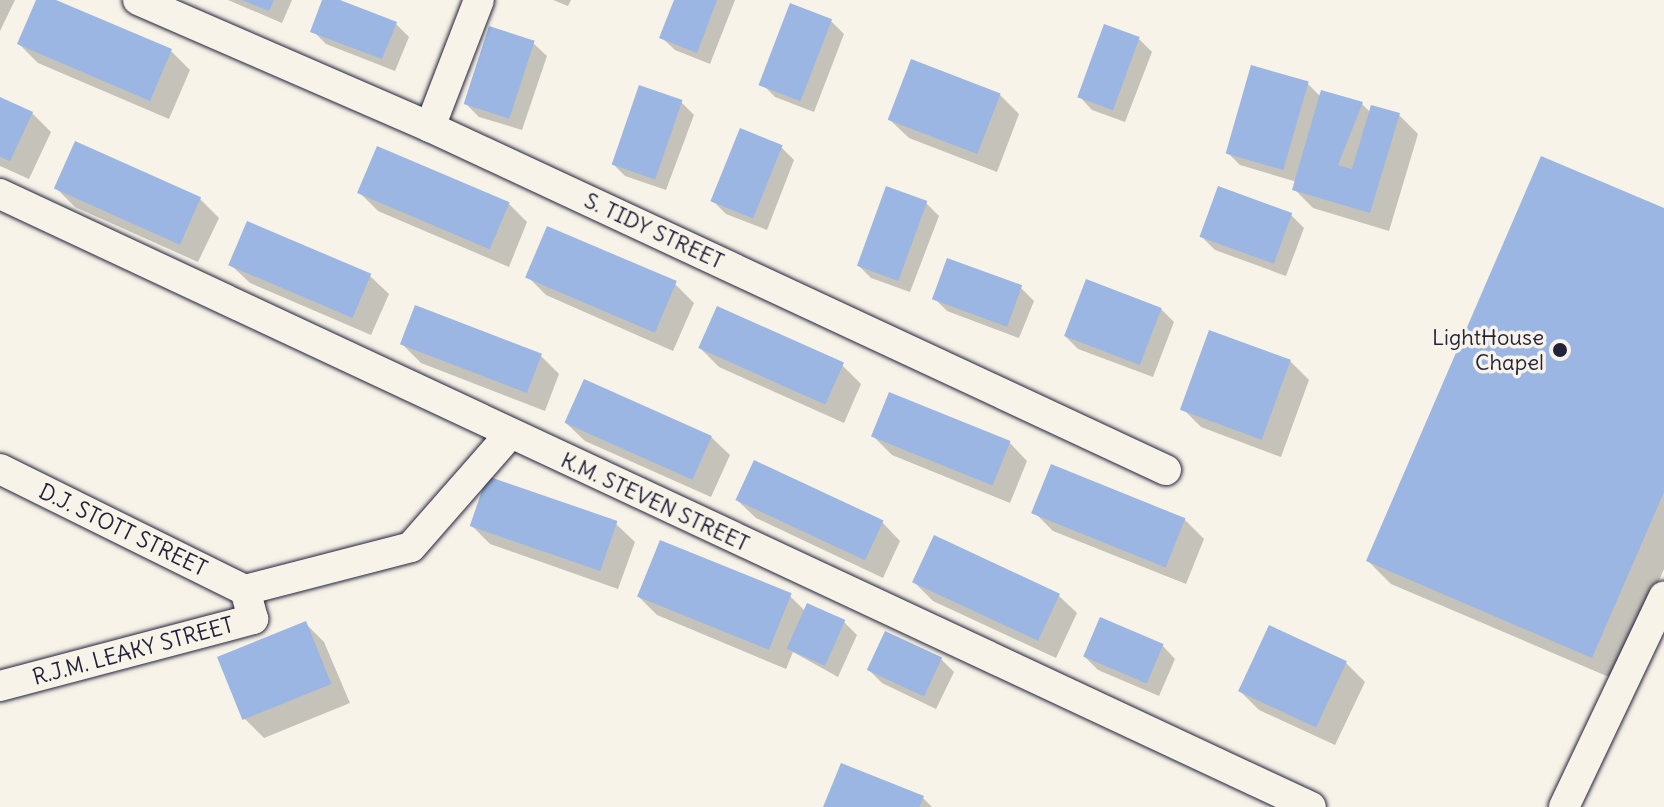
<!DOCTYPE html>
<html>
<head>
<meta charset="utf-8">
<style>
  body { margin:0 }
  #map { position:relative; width:1664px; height:807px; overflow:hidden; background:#f7f3e8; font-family:Delius,sans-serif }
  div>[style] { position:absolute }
  .shadow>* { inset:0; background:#0003 }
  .building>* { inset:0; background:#9bb6e2; transform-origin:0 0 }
  .roads { filter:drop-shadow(0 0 2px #22223b) drop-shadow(0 0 2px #22223b) }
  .street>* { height:30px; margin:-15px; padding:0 15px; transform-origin:15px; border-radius:15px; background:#f7f3e8 }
  .dots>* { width:22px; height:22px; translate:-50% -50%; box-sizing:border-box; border:4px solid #f7f3e8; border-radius:50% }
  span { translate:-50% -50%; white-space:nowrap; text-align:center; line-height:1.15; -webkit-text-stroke:7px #f7f3e8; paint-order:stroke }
  .street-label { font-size:22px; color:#22223b }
  .poi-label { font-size:22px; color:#22223b }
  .right { translate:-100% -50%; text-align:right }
</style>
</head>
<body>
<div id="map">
  <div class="shadow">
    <div style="clip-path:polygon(0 0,15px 0,0 31px)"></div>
    <div style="clip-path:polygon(38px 0,51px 0,171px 51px,190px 70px,169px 119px,38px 63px,19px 44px)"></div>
    <div style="clip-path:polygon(228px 0,292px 0,282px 23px)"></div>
    <div style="clip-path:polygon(324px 0,396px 24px,409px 37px,395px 71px,326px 44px,313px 31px)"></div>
    <div style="clip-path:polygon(553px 0,571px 0,568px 6px)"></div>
    <div style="clip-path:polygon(676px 0,735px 0,710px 64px,675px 50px,661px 37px)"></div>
    <div style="clip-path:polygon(831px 21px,844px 34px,814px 112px,775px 97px,762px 84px)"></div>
    <div style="clip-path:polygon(1139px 39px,1152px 52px,1125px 122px,1092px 110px,1079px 96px)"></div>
    <div style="clip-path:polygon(533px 43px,547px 56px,522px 130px,479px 117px,466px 104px)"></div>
    <div style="clip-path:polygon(912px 62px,1000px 95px,1019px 114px,997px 172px,909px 138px,890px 120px)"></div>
    <div style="clip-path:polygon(1308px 84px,1321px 97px,1362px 104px,1371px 113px,1399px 115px,1418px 134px,1389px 231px,1313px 208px,1294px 189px,1297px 182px,1240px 165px,1227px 152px)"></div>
    <div style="clip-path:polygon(0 99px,32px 113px,51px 132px,29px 179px,0 166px)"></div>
    <div style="clip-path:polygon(681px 102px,694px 115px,666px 190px,625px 176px,612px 163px)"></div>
    <div style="clip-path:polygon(781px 147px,794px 160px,767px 230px,726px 214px,713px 201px)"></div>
    <div style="clip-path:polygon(56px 188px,200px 199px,219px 218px,198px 262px,75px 207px)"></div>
    <div style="clip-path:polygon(359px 192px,508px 203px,527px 222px,509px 267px,378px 211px)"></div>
    <div style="clip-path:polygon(926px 203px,939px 216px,910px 292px,871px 278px,858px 265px)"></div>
    <div style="clip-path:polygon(1664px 210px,1664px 569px,1616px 680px,1391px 584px,1368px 561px)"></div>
    <div style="clip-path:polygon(1291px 215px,1304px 228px,1286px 276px,1215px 250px,1202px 237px)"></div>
    <div style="clip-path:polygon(548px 229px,675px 284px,694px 303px,673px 351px,546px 295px,527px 276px)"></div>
    <div style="clip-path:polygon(231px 265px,370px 276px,389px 294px,371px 335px,250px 283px)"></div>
    <div style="clip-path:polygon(1020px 287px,1034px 301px,1019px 338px,947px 311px,934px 298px)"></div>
    <div style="clip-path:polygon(1161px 309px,1174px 322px,1153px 377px,1078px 349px,1065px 336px)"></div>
    <div style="clip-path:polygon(402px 344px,541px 356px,559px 374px,545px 411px,421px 363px)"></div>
    <div style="clip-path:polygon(700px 348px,842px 365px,861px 384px,844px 423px,719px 367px)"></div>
    <div style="clip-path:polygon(1290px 361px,1309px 380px,1281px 457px,1201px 427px,1182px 408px)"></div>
    <div style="clip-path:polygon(566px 423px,711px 437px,730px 455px,711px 497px,585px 441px)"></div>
    <div style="clip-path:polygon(873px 436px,1009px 442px,1027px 461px,1010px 503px,892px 455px)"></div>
    <div style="clip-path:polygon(1052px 467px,1185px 520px,1204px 539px,1186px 584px,1053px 531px,1034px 512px)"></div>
    <div style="clip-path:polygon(737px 500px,882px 522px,900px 541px,883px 578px,756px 518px)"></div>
    <div style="clip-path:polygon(616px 524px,635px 542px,618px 589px,490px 544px,471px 525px)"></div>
    <div style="clip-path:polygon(914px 582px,1058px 595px,1077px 613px,1056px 658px,933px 601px)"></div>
    <div style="clip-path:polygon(638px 596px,790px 596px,806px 612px,844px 622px,857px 635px,838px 677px,793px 652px,786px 669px,657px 615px)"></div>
    <div style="clip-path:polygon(305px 623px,324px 642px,350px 703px,264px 738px,245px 719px)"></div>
    <div style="clip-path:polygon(1162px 645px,1175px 659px,1159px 696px,1098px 670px,1085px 657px)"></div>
    <div style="clip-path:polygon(941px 659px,954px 672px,936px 709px,882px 683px,869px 670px)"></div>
    <div style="clip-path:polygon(1346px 663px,1365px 682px,1335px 745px,1259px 710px,1240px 691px)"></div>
    <div style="clip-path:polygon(923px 798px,932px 807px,825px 807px)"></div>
  </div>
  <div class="building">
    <div style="clip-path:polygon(36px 0,56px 0,172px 49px,150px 101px,17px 44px)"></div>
    <div style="clip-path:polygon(242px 0,274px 0,269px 11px)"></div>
    <div style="clip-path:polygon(322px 0,340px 0,397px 22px,382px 59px,310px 32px)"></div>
    <div style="clip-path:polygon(674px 0,717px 0,697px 53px,659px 38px)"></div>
    <div style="left:790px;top:3px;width:45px;height:88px;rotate:21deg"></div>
    <div style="left:1104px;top:24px;width:38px;height:78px;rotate:20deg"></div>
    <div style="left:489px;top:26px;width:48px;height:82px;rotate:18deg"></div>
    <div style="left:911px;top:59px;width:96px;height:65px;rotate:21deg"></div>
    <div style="left:1251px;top:65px;width:60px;height:92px;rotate:16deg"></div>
    <div style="left:639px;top:85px;width:46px;height:84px;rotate:19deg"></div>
    <div style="clip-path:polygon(1321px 90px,1363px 102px,1338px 165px,1352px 169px,1371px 105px,1400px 113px,1370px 213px,1292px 190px)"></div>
    <div style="clip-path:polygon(0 97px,33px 112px,10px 161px,0 157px)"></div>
    <div style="left:740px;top:128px;width:46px;height:79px;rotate:22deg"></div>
    <div style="left:75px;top:141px;width:138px;height:52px;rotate:24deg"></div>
    <div style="left:377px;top:146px;width:144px;height:51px;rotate:23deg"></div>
    <div style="clip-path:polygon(1541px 156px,1664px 208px,1664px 492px,1592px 658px,1366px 561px)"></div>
    <div style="left:886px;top:186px;width:44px;height:85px;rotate:20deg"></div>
    <div style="left:1218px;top:186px;width:79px;height:54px;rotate:20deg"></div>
    <div style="left:247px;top:221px;width:135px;height:48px;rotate:23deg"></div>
    <div style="left:547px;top:226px;width:141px;height:56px;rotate:23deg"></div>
    <div style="left:947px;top:258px;width:80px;height:44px;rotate:20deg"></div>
    <div style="left:1086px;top:279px;width:81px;height:61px;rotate:21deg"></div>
    <div style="left:415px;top:305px;width:136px;height:42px;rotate:21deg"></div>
    <div style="left:717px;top:306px;width:139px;height:46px;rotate:24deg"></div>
    <div style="left:1209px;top:330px;width:87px;height:85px;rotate:20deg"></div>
    <div style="left:584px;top:379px;width:140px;height:48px;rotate:24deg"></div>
    <div style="left:889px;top:392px;width:131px;height:48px;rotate:22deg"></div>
    <div style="left:754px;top:460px;width:143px;height:44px;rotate:25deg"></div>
    <div style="left:1051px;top:464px;width:145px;height:53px;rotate:22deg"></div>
    <div style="left:487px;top:476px;width:138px;height:53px;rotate:19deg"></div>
    <div style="left:934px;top:535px;width:139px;height:52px;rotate:25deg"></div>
    <div style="left:660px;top:540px;width:142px;height:61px;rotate:22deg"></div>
    <div style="left:807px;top:603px;width:42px;height:50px;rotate:24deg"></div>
    <div style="left:1100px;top:617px;width:69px;height:43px;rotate:23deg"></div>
    <div style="left:306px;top:621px;width:68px;height:96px;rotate:68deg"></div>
    <div style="left:1269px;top:625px;width:86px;height:73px;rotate:25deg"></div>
    <div style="left:885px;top:631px;width:63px;height:43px;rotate:25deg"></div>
    <div style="clip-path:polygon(841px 763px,924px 796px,919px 807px,823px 807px)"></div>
  </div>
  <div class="roads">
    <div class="street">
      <div style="left:138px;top:0;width:318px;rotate:23.5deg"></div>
      <div style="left:430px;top:127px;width:812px;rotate:24.99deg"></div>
      <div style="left:430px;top:127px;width:136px;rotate:-68.9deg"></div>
      <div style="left:0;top:194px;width:1447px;rotate:25.06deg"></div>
      <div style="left:0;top:469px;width:273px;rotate:26.3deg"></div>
      <div style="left:0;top:686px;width:262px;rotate:-14.8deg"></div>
      <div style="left:253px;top:619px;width:30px;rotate:-105deg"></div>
      <div style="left:245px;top:590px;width:171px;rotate:-14.5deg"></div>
      <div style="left:411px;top:547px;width:149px;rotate:-48.8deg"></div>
      <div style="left:1564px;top:807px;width:233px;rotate:-64.6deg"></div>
    </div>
  </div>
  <div class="dots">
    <div style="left:1560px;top:350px;background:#22223b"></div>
  </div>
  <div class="street-label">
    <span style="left:654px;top:231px;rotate:25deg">S. TIDY STREET</span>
    <span style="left:655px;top:502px;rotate:25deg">K.M. STEVEN STREET</span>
    <span style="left:123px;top:530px;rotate:26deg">D.J. STOTT STREET</span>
    <span style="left:133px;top:651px;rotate:-15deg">R.J.M. LEAKY STREET</span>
  </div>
  <div class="poi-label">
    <span class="right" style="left:1544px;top:350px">LightHouse<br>Chapel</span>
  </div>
</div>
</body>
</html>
